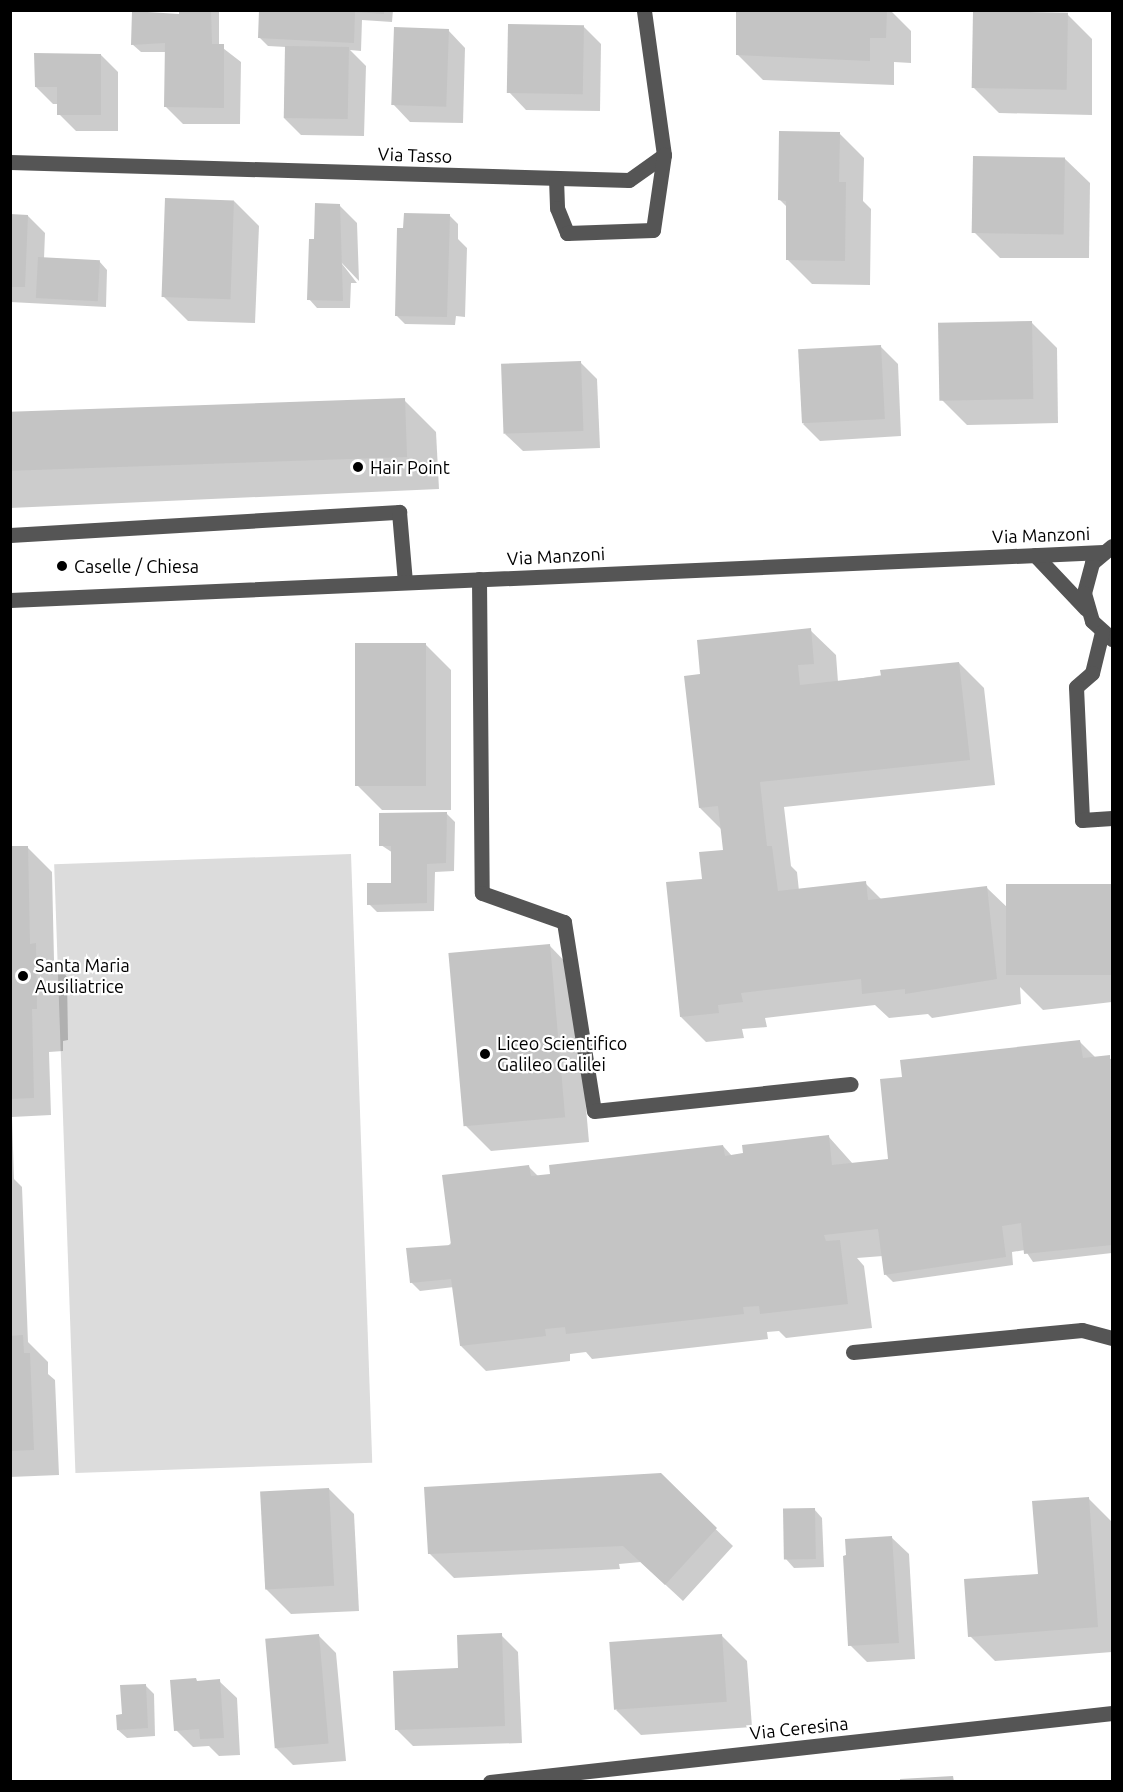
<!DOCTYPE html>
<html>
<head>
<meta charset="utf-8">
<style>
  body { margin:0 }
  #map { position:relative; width:1123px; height:1792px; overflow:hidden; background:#fff; font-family:Ubuntu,sans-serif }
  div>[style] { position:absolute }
  .green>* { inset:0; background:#dcdcdc; transform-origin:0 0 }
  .shadow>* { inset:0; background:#0003 }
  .building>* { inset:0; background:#c4c4c4; transform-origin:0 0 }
  .minor>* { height:15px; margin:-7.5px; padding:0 7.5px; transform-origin:7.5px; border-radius:7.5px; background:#555 }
  .dots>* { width:16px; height:16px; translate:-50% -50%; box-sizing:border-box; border:3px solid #fff; border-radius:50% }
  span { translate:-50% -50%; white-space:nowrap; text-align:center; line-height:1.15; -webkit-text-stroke:4.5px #fff; paint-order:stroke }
  .street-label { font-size:18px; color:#000 }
  .poi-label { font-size:18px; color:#000 }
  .left { translate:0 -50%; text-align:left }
  .frame { position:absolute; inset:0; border:12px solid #000; pointer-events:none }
</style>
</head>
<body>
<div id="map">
  <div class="green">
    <div style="left:351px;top:854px;width:609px;height:297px;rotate:88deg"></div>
  </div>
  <div class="shadow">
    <div style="clip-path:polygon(180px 10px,219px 11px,219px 45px,241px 62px,240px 124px,183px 124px,166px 107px,166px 52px,141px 52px,132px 44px,181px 15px)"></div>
    <div style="clip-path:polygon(261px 10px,393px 10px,392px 22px,362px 20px,361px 51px,350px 50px,366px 66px,364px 136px,301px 135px,284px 118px,286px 47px,268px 46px,260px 38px)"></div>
    <div style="clip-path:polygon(738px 10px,890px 10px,911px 31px,911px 63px,894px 62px,894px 85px,763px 80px,737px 54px)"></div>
    <div style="clip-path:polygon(1067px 14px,1092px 39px,1092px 115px,999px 113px,973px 87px)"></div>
    <div style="clip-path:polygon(584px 27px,601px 44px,600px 111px,526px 110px,509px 92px)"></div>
    <div style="clip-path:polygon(448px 30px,465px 48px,463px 123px,410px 122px,393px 104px)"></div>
    <div style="clip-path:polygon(101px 55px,118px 72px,118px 131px,76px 131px,59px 114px,59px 104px,53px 104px,36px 87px)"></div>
    <div style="clip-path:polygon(839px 133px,864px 158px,863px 201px,871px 209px,870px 285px,812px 284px,787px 259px,788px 208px,780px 200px)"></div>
    <div style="clip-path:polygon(1064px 158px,1090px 183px,1089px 258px,1000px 258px,974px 232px)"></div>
    <div style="clip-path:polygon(234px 201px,259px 226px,255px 323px,188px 321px,163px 296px)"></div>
    <div style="clip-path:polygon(340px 206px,357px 223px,359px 281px,339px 260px,357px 283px,351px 283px,350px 308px,317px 308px,309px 299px,316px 240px)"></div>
    <div style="clip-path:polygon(10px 215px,28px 216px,45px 233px,44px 259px,99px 261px,107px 270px,106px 307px,10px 302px)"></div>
    <div style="clip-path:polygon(450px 216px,458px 224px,458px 239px,467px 248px,465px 317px,456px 316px,455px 325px,405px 324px,396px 315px,405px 230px)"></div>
    <div style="clip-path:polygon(1032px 323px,1057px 348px,1058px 423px,967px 425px,942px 400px)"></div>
    <div style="clip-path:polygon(880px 346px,898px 364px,901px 436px,820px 441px,803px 424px)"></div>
    <div style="clip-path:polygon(580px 362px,597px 379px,600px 448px,523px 451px,505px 434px)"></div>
    <div style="clip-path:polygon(404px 400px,436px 432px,439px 489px,10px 508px,10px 419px)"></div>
    <div style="clip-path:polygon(810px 630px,836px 655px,838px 682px,959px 663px,984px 688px,995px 785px,784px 807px,791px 866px,797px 872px,799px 891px,865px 883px,882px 900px,987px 888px,1010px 910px,1008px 897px,1112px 885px,1112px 1002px,1043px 1010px,1020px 987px,1021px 1004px,932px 1018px,928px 1014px,889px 1018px,875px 1005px,765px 1018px,767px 1027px,742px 1029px,744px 1038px,706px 1042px,681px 1017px,704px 880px,724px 851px,722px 830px,700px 808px,702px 675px)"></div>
    <div style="clip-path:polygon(426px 645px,451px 670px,451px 810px,382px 810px,357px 785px)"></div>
    <div style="clip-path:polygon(446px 813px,455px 822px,454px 871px,435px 872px,434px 911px,377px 912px,369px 904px,393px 884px,393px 853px,381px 845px)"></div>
    <div style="clip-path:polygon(27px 847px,52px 872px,54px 960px,67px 977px,68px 1040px,63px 1041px,63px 1051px,49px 1052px,51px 1115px,12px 1117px,14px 1179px,22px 1187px,28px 1342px,48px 1362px,48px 1374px,55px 1380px,59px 1475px,10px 1477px,10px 848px)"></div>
    <div style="clip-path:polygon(549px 945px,574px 971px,589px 1142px,491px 1151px,466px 1126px)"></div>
    <div style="clip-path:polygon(1080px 1042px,1096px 1058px,1112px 1059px,1112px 1253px,1033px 1262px,1025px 1250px,1012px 1252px,1013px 1265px,893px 1282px,885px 1274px,883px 1256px,857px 1258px,864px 1266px,872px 1328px,786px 1338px,779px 1331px,767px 1332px,768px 1339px,592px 1359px,586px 1352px,570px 1354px,570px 1361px,486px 1371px,461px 1346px,454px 1287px,420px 1291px,411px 1282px,529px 1167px,539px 1177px,723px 1146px,732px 1156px,828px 1136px,853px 1164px,890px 1160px,904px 1078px)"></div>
    <div style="clip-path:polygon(660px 1475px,733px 1546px,683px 1601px,641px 1562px,619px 1564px,620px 1569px,454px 1578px,429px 1553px)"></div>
    <div style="clip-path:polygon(329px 1489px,354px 1514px,359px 1611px,291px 1614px,266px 1589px)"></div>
    <div style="clip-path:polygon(1088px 1498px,1112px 1522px,1112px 1652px,995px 1661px,970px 1636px,1039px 1575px)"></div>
    <div style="clip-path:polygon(814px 1509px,822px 1518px,824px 1567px,794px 1568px,786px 1559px)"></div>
    <div style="clip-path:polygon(891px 1537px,909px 1554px,915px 1659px,867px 1662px,850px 1645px)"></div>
    <div style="clip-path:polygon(501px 1635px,518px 1652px,522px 1743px,413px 1746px,396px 1729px)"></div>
    <div style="clip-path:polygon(319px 1636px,336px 1653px,346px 1761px,293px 1765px,276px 1748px)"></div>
    <div style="clip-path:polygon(722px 1636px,747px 1661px,752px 1727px,641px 1735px,616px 1710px)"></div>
    <div style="clip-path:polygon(172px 1681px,219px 1681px,237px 1698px,240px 1755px,219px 1756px,209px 1746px,193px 1747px,176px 1730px)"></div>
    <div style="clip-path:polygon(146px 1686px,154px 1694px,155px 1736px,127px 1738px,118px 1730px,124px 1715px)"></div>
  </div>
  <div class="building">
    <div style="clip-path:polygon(179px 10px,211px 10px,212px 44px,224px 44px,224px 108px,164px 107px,165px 43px,131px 45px,132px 11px,179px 14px)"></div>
    <div style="clip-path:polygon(259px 10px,329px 11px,384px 10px,384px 14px,355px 12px,354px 43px,258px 38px)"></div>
    <div style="clip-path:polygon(736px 10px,887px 10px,886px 38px,870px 38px,870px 61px,736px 55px)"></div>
    <div style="left:973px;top:11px;width:95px;height:77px;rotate:1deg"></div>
    <div style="left:508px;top:24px;width:76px;height:69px;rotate:1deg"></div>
    <div style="left:394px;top:27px;width:55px;height:78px;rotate:2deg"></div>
    <div style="left:285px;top:46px;width:64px;height:72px;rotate:1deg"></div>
    <div style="clip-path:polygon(34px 53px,101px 54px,101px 115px,57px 115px,57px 87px,35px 87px)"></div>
    <div style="clip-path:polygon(779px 131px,840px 132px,839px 182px,846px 182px,845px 261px,786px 260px,786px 201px,778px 200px)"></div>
    <div style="left:973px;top:156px;width:92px;height:77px;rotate:1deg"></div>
    <div style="left:165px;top:198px;width:69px;height:99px;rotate:2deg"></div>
    <div style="clip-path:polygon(315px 203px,340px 204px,343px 301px,307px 300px,309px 239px,314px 239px)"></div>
    <div style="clip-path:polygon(404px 213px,450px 214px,447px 317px,395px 316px,397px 228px,403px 228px)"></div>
    <div style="clip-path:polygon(10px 214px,28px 215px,25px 287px,10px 287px)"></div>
    <div style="left:38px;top:257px;width:62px;height:41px;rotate:3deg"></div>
    <div style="left:1032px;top:321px;width:78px;height:94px;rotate:89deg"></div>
    <div style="left:881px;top:345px;width:74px;height:83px;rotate:87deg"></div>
    <div style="left:581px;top:361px;width:70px;height:80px;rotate:88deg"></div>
    <div style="left:405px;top:398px;width:59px;height:395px;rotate:88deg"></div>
    <div style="clip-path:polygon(811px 628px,814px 664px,798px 665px,800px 685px,881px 676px,880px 670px,959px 662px,970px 760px,760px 782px,767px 846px,772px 846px,778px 891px,866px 881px,868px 900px,987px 886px,997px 979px,905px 994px,905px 989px,862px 994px,861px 979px,741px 993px,743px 1002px,718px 1005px,719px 1013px,680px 1017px,666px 882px,702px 879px,699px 852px,723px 850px,718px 806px,699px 808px,684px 676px,700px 674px,697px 640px)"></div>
    <div style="left:426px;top:643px;width:143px;height:71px;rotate:90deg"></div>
    <div style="clip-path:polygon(447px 812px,446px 863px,427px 864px,427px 903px,367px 905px,367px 883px,391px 883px,391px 846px,379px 846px,379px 813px)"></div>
    <div style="clip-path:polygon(10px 846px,28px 846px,30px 944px,36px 943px,37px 1009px,32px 1009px,34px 1098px,10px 1099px)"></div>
    <div style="left:1112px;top:884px;width:91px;height:106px;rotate:90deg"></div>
    <div style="left:550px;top:944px;width:174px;height:102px;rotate:85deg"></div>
    <div style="clip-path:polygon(1080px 1040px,1083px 1058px,1110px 1055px,1112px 1245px,1024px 1254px,1021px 1223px,1002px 1226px,1006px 1257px,884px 1275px,878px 1229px,824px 1235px,826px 1241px,840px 1240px,848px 1304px,760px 1314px,759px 1306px,743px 1307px,744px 1314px,566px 1334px,565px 1327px,545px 1329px,546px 1336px,460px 1346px,451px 1279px,410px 1283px,406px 1248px,451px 1245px,442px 1175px,529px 1165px,531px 1176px,550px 1174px,549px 1165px,723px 1145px,725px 1156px,743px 1153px,742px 1145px,829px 1135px,832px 1165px,888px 1159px,880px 1079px,902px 1077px,900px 1060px)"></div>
    <div style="clip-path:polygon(23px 1335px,24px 1353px,30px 1353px,34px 1450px,10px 1451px,10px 1336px)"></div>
    <div style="clip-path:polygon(661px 1473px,717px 1528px,665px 1585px,623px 1546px,428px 1554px,424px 1487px)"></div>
    <div style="left:329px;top:1488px;width:98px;height:69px;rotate:87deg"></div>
    <div style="clip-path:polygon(1089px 1497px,1098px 1627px,968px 1637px,964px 1579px,1038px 1574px,1032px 1501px)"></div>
    <div style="left:815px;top:1508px;width:51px;height:32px;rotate:89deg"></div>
    <div style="clip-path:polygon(892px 1536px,899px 1643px,848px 1646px,843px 1556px,846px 1555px,845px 1539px)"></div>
    <div style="clip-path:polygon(502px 1633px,505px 1726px,395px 1730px,393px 1671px,458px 1668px,457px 1635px)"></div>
    <div style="left:319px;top:1634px;width:110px;height:54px;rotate:85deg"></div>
    <div style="left:722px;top:1634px;width:68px;height:113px;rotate:86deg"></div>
    <div style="clip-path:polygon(196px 1678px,197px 1681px,220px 1679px,224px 1738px,200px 1739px,199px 1729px,174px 1731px,170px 1680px)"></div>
    <div style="clip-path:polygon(146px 1684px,148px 1728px,117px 1730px,116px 1715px,122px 1714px,120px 1685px)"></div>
    <div style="clip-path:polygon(953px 1776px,954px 1782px,900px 1782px,900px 1779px)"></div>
  </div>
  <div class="minor">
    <div style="left:10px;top:162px;width:619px;rotate:1.67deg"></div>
    <div style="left:629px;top:180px;width:43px;rotate:-35.5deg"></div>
    <div style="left:664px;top:155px;width:146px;rotate:-97.9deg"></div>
    <div style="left:556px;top:178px;width:30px;rotate:88deg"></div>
    <div style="left:557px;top:208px;width:27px;rotate:68deg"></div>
    <div style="left:567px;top:233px;width:86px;rotate:-2deg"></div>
    <div style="left:653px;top:230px;width:76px;rotate:-81.7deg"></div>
    <div style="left:10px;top:535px;width:390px;rotate:-3.4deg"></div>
    <div style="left:399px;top:512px;width:70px;rotate:85.1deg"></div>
    <div style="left:1112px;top:546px;width:26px;rotate:140deg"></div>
    <div style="left:1092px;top:563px;width:31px;rotate:105deg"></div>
    <div style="left:1084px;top:593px;width:29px;rotate:74deg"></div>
    <div style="left:1092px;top:621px;width:27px;rotate:42deg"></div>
    <div style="left:1035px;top:555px;width:74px;rotate:46.6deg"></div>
    <div style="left:479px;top:579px;width:314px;rotate:89.5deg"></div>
    <div style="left:482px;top:893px;width:87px;rotate:19.5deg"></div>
    <div style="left:564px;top:922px;width:191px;rotate:81deg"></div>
    <div style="left:594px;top:1111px;width:258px;rotate:-6deg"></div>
    <div style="left:10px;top:600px;width:1094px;rotate:-2.51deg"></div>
    <div style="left:1102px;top:632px;width:42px;rotate:103.7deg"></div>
    <div style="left:1092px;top:673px;width:21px;rotate:139deg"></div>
    <div style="left:1076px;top:687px;width:133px;rotate:87.4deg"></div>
    <div style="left:1082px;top:820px;width:30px;rotate:-4deg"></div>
    <div style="left:853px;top:1352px;width:230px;rotate:-5.5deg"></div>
    <div style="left:1082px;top:1330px;width:31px;rotate:15deg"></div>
    <div style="left:490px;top:1782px;width:626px;rotate:-6.33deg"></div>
  </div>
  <div class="dots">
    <div style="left:358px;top:467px;background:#000"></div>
    <div style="left:62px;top:566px;background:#000"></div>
    <div style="left:23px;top:976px;background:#000"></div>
    <div style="left:485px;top:1054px;background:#000"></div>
  </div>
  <div class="street-label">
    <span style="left:415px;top:155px;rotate:2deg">Via Tasso</span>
    <span style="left:1041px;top:535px;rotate:-2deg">Via Manzoni</span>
    <span style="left:556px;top:556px;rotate:-3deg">Via Manzoni</span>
    <span style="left:799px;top:1728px;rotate:-6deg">Via Ceresina</span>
  </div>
  <div class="poi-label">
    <span class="left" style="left:370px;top:467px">Hair Point</span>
    <span class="left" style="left:74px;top:566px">Caselle / Chiesa</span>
    <span class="left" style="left:35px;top:976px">Santa Maria<br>Ausiliatrice</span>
    <span class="left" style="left:497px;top:1054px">Liceo Scientifico<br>Galileo Galilei</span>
  </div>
  <div class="frame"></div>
</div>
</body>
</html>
